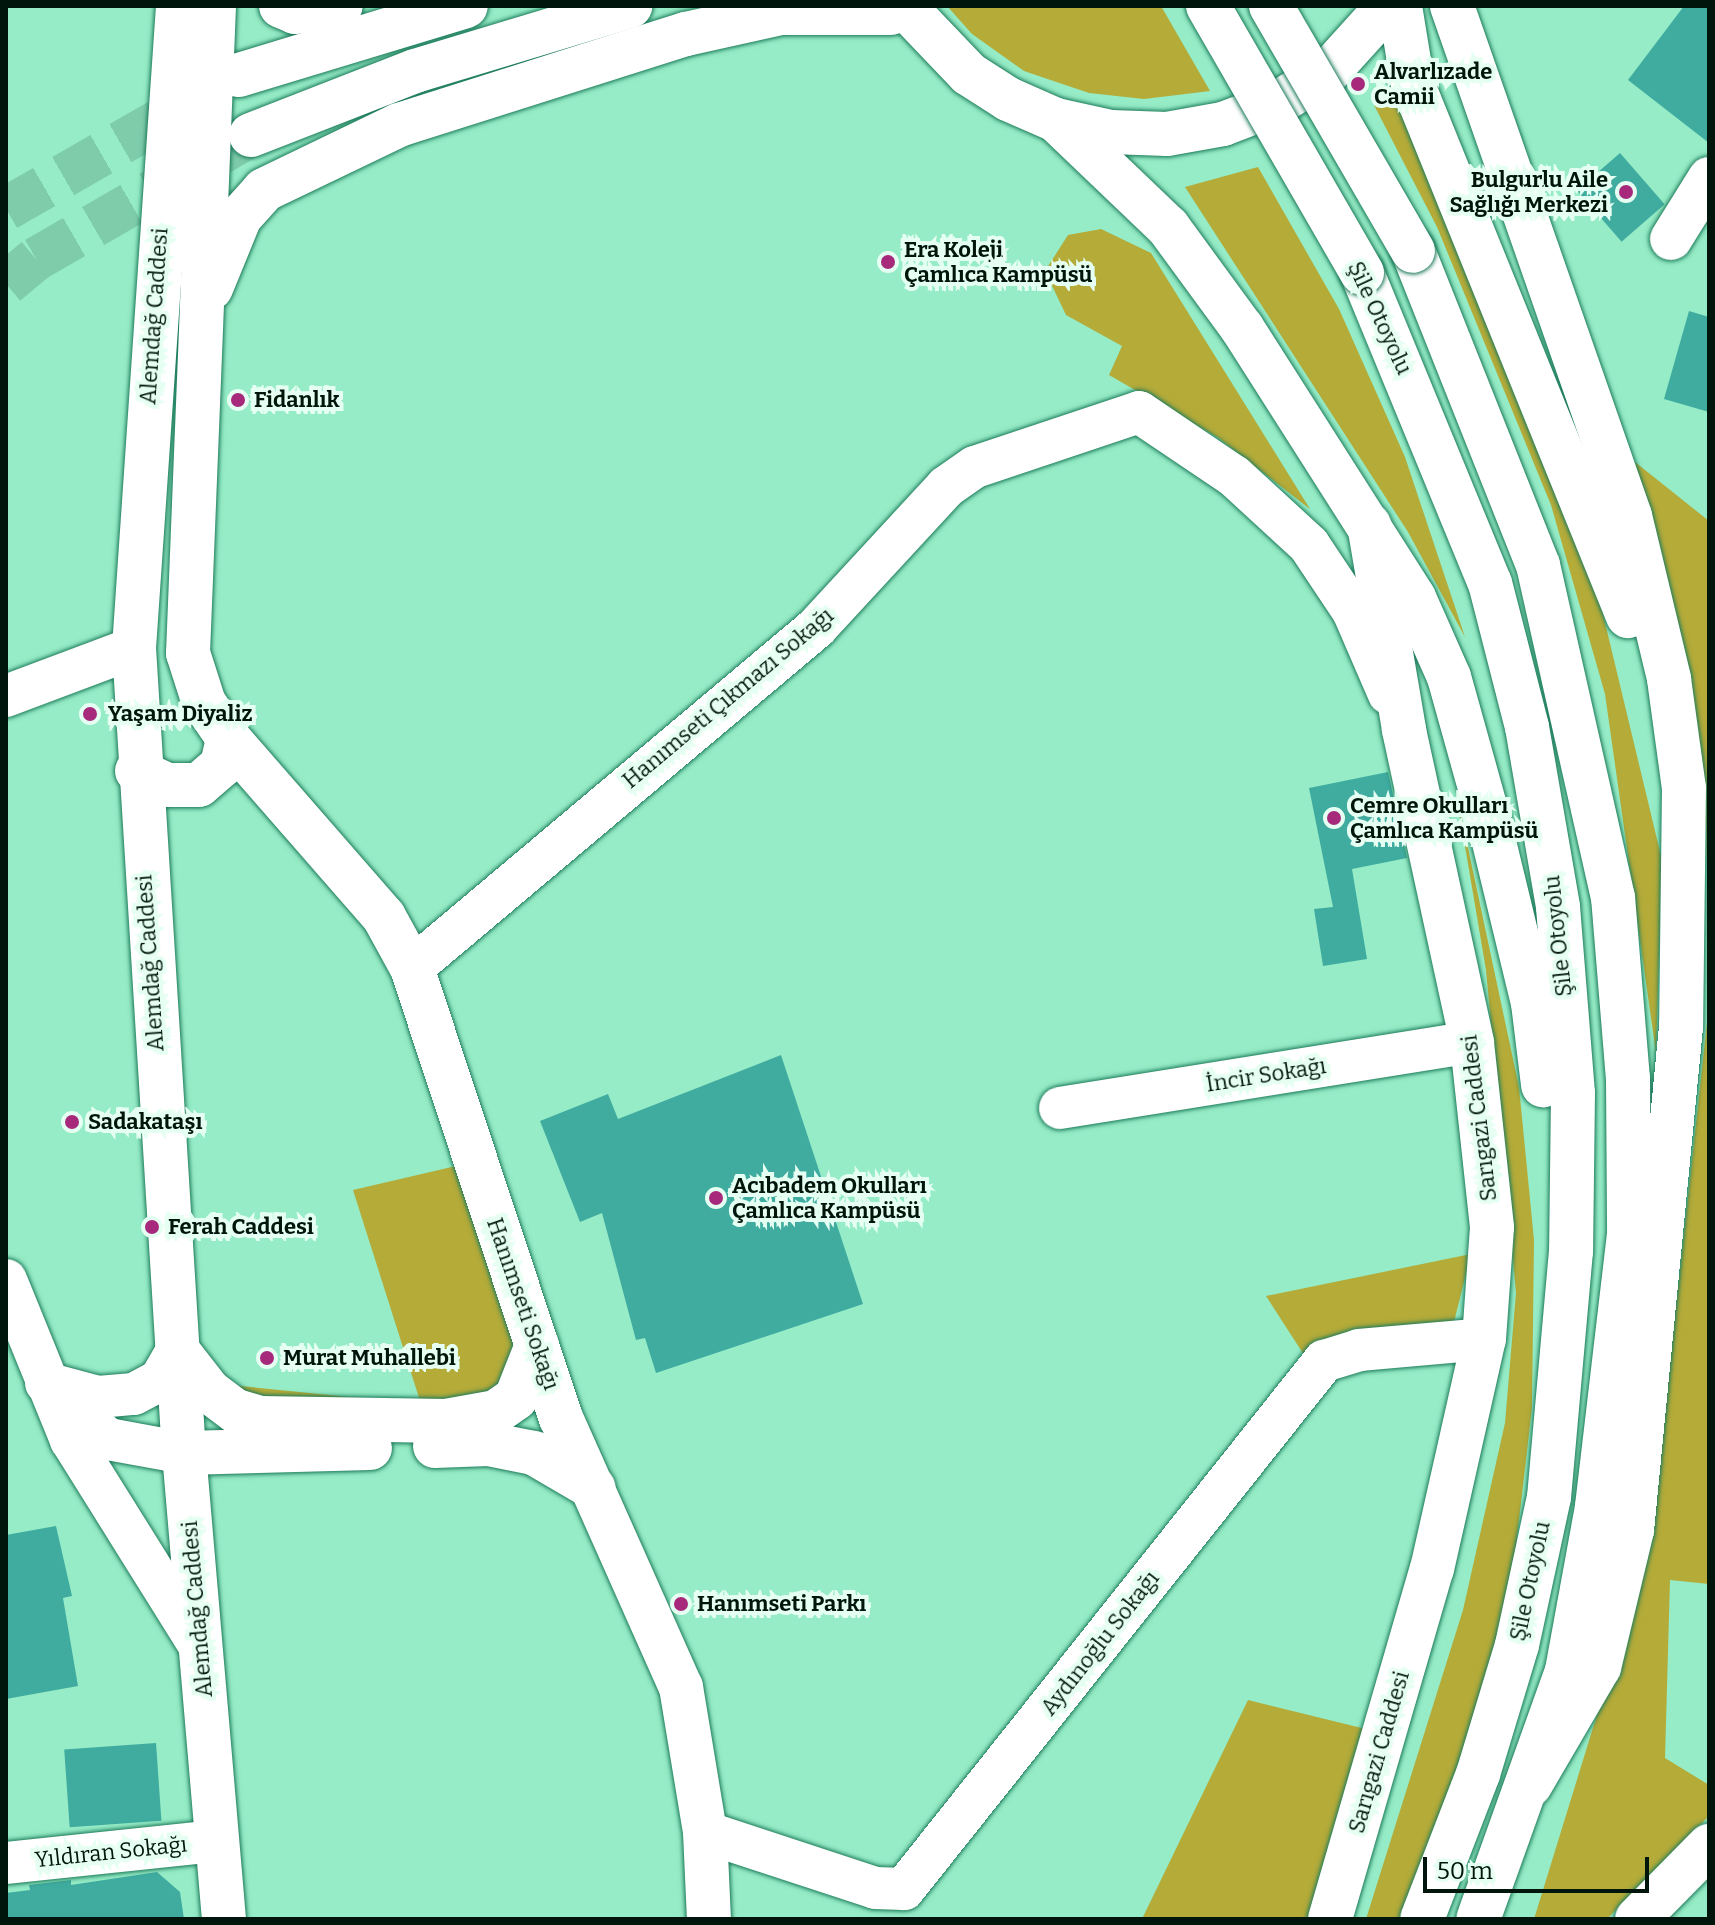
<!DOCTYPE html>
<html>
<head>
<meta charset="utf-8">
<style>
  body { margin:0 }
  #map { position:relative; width:1715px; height:1925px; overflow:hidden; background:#95ecc6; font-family:Bitter,serif }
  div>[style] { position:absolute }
  .green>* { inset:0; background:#b4ab39 }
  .building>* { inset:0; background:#40aca0; transform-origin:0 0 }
  .major-tunnel>* { height:44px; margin-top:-22px; transform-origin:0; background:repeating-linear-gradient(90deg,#7fccaa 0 44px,transparent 0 66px) }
  .roads { filter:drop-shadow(0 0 2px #1d7b5a) drop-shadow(0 0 2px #1d7b5a) }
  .minor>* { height:42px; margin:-21px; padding:0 21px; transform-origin:21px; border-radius:21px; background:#fff }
  .major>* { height:44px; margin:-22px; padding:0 22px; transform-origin:22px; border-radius:22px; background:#fff }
  .highway>* { height:44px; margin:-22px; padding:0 22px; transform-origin:22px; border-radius:22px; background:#fff }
  .bridges { filter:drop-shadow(0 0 2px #1d7b5a) drop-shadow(0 0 2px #1d7b5a) }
  .highway-bridge>* { height:44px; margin:-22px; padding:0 22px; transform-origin:22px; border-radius:22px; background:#fff }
  .dots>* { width:22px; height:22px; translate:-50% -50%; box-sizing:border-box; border:4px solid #e6fff3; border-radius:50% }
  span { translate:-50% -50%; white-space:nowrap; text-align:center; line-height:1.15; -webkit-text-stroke:8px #e6fff3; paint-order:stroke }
  .poi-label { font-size:22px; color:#00150c; font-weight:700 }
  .left { translate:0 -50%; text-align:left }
  .right { translate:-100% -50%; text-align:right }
  .street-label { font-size:22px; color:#00150c }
  .frame { position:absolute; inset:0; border:8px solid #00150c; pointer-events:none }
  .scale { position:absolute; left:1423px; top:1857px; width:226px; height:36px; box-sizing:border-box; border:4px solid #00150c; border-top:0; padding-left:10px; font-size:24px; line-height:28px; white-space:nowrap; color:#00150c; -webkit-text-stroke:6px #e6fff3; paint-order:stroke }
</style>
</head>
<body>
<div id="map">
  <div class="green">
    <div style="clip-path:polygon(947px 6px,1161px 6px,1210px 91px,1144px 99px,1089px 93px,1024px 71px,972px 34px)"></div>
    <div style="clip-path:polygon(1394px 95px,1601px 606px,1662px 860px,1656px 1053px,1605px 694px,1551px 505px,1437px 227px,1374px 105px)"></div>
    <div style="clip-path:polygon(1258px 167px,1339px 309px,1405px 457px,1465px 637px,1408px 532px,1185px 187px)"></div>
    <div style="clip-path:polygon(1101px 229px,1151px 253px,1310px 509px,1217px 437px,1109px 375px,1122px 346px,1066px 315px,1045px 271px,1068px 235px)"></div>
    <div style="clip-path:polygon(1635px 462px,1709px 521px,1709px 946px,1706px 829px,1686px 665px)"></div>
    <div style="clip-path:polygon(1455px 787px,1519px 1087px,1534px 1240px,1532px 1408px,1504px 1650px,1423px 1919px,1366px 1919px,1463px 1610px,1505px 1423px,1516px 1293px,1486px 970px)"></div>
    <div style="clip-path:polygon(1709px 1004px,1709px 1584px,1670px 1580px,1665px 1758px,1709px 1785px,1709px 1816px,1607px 1919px,1534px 1919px,1633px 1598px,1663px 1426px)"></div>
    <div style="clip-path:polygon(456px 1166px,532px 1381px,486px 1422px,231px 1440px,220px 1384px,421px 1404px,353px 1190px)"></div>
    <div style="clip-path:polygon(1471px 1254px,1451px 1334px,1306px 1358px,1266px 1296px)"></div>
    <div style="clip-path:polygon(1248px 1700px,1374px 1731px,1311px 1919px,1142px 1919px)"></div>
  </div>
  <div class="building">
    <div style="clip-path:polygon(1684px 6px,1709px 6px,1709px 143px,1628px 80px)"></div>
    <div style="left:1620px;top:153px;width:68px;height:57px;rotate:49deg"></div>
    <div style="clip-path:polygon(1689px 311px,1709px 317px,1709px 412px,1664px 399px)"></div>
    <div style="clip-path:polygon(1388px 772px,1407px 858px,1352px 869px,1367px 959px,1323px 966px,1314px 909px,1333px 907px,1309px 788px)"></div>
    <div style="clip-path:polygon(781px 1055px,863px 1304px,656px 1373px,645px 1338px,636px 1340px,602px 1213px,580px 1222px,540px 1121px,608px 1094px,618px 1119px)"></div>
    <div style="clip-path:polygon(56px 1526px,72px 1596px,63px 1598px,78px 1686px,6px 1699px,6px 1535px)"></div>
    <div style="left:156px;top:1743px;width:78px;height:92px;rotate:86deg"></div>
    <div style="clip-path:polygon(157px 1872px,180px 1892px,184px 1919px,6px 1919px,6px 1893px,30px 1890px,29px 1885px,71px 1880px,71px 1885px)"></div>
  </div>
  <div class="major-tunnel">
    <div style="left:6px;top:209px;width:223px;rotate:-29.9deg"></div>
    <div style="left:6px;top:284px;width:39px;rotate:-40deg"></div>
    <div style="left:36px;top:259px;width:248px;rotate:-30deg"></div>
  </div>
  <div class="roads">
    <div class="minor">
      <div style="left:1671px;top:239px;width:72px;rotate:-58.1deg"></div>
      <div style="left:6px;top:696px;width:137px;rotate:-20.6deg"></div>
      <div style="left:412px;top:968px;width:528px;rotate:-40.08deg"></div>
      <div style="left:816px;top:628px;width:192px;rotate:-47.3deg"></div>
      <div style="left:946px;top:487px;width:35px;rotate:-35deg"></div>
      <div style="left:975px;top:467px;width:173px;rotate:-18.5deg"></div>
      <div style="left:1139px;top:412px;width:115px;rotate:34deg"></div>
      <div style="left:1234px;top:476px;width:102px;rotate:42.6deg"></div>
      <div style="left:1309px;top:545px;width:79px;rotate:56.3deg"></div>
      <div style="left:1353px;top:611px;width:90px;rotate:66.6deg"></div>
      <div style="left:1060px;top:1108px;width:417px;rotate:-9.1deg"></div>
      <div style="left:6px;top:1280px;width:173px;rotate:67.9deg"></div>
      <div style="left:71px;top:1440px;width:242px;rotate:58deg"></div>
      <div style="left:46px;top:1383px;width:54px;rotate:15.1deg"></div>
      <div style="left:98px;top:1397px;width:36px;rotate:-5deg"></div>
      <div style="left:134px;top:1394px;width:30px;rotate:-28deg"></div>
      <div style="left:160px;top:1380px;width:34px;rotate:-60deg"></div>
      <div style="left:61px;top:1399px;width:62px;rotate:40.4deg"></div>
      <div style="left:108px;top:1439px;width:77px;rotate:10.4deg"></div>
      <div style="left:705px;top:1832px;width:179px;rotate:18.2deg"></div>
      <div style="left:875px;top:1888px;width:29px;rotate:2deg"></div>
      <div style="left:904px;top:1889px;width:675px;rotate:-51.5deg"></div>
      <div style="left:1324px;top:1361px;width:37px;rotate:-17deg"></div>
      <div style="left:1359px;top:1350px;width:125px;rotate:-5deg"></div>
      <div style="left:6px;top:1863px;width:210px;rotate:-6deg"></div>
    </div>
    <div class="major">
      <div style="left:178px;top:6px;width:644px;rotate:93.92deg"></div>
      <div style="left:134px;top:648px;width:807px;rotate:86.45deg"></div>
      <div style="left:184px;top:1453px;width:468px;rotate:85.1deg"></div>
      <div style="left:214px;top:6px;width:648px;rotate:92.3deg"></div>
      <div style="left:188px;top:653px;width:52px;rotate:72.3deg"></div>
      <div style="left:204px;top:703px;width:42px;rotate:55.6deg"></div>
      <div style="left:228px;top:738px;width:237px;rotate:48.9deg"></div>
      <div style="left:384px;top:917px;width:58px;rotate:61.2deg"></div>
      <div style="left:412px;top:968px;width:474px;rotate:71.7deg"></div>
      <div style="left:561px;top:1418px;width:295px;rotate:66deg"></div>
      <div style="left:681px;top:1687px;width:147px;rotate:80.6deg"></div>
      <div style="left:705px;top:1832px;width:87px;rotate:87.4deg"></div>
      <div style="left:281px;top:6px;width:15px;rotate:23deg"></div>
      <div style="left:295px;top:12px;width:46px;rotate:-7.4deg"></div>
      <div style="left:904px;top:6px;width:94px;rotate:46.3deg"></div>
      <div style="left:969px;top:74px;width:46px;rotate:32.7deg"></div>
      <div style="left:1008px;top:99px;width:52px;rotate:23.6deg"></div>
      <div style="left:1056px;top:120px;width:56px;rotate:12.3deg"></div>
      <div style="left:1111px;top:132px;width:56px;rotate:2deg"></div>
      <div style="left:1167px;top:134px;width:57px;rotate:-10.1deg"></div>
      <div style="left:1223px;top:124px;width:59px;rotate:-20.9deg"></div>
      <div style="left:1278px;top:103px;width:60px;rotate:-32.1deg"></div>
      <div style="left:1329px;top:71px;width:88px;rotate:-47.8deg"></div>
      <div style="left:239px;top:75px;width:237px;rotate:-16.9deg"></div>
      <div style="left:251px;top:135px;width:176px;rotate:-21.3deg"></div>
      <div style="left:415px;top:71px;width:225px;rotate:-16.8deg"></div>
      <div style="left:211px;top:288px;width:77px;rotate:-67.8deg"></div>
      <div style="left:240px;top:217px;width:36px;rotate:-48deg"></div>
      <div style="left:264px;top:190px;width:150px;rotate:-25.7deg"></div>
      <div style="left:399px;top:125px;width:301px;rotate:-17.6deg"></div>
      <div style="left:686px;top:34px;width:97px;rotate:-12.5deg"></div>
      <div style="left:781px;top:13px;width:110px"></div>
      <div style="left:137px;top:771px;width:33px;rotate:25deg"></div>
      <div style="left:167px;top:785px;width:32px"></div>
      <div style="left:199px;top:785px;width:30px;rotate:-41deg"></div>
      <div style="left:222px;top:765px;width:28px;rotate:-77deg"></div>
      <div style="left:177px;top:1350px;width:52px;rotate:52deg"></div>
      <div style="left:209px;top:1391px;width:34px;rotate:37deg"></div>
      <div style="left:236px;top:1411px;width:25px;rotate:16deg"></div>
      <div style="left:260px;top:1418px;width:186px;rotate:0.9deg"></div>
      <div style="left:446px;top:1421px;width:51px;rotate:-10.2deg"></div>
      <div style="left:496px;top:1412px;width:24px;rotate:-35deg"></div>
      <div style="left:516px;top:1398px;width:57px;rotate:-68.4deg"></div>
      <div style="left:435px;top:1446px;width:53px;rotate:-2.2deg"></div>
      <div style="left:488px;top:1444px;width:47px;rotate:11.1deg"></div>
      <div style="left:534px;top:1453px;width:69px;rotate:30.3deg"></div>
      <div style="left:184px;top:1453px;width:186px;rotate:-1.5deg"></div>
      <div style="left:1330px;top:1919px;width:365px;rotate:-73.8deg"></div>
      <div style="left:1432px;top:1569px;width:236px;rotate:-77.3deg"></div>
      <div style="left:1484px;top:1339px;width:112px;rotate:-85.9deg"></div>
      <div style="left:1492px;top:1227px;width:186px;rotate:-96.2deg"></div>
      <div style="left:1472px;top:1042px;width:320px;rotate:-102.3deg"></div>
      <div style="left:1404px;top:729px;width:207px;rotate:-99.7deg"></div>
      <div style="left:1637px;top:1919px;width:103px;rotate:-45.4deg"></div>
    </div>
    <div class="highway">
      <div style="left:1400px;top:6px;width:80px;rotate:80.7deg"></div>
      <div style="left:1413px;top:85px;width:573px;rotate:67.96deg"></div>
      <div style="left:1452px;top:6px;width:540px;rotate:70.76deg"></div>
      <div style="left:1630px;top:516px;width:168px;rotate:76.5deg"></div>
      <div style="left:1669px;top:679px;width:110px;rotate:82.2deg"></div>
      <div style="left:1684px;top:788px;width:239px;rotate:90.7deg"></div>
      <div style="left:1681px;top:1027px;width:505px;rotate:95.56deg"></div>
      <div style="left:1632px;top:1530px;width:141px;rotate:103.5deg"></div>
      <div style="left:1599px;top:1667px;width:137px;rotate:120.3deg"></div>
      <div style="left:1056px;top:120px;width:155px;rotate:43.7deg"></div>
      <div style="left:1168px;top:227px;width:125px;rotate:53.8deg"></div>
      <div style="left:1242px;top:328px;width:320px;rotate:57.5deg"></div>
      <div style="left:1414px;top:598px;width:86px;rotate:66.1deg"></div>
      <div style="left:1449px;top:677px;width:141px;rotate:74.4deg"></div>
      <div style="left:1487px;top:813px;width:195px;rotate:76.4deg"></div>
      <div style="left:1533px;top:1003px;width:83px;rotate:83deg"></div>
      <div style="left:1413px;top:251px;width:338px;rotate:68.3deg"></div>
      <div style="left:1538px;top:565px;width:340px;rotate:77.3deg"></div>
      <div style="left:1613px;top:897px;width:182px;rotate:85.3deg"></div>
      <div style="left:1628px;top:1078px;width:156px;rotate:89.6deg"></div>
      <div style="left:1629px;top:1234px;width:275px;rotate:96.7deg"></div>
      <div style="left:1597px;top:1507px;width:167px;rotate:100.4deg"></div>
      <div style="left:1567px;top:1671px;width:263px;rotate:109.7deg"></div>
      <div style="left:1362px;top:273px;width:335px;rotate:67.6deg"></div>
      <div style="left:1490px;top:583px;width:149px;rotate:75.6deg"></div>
      <div style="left:1527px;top:727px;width:183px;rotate:80.2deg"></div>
      <div style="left:1558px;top:907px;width:187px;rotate:85.4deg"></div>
      <div style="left:1573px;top:1093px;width:158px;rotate:90.7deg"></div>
      <div style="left:1571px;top:1251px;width:247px;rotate:95.1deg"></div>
      <div style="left:1549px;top:1497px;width:151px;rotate:102.2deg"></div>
      <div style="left:1517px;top:1645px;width:135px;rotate:106.8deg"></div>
      <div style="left:1478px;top:1774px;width:155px;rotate:111.1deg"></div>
    </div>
  </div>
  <div class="bridges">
    <div class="highway-bridge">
      <div style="left:1208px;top:6px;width:308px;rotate:60deg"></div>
      <div style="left:1271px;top:6px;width:283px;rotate:59.9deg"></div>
    </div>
  </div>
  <div class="dots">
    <div style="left:1358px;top:84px;background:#a6297c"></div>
    <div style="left:1626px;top:192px;background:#a6297c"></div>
    <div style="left:888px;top:262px;background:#a6297c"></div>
    <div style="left:238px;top:400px;background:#a6297c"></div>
    <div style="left:90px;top:714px;background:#a6297c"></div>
    <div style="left:1334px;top:818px;background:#a6297c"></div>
    <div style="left:72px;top:1122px;background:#a6297c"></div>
    <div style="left:716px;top:1198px;background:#a6297c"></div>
    <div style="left:152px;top:1227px;background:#a6297c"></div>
    <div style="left:267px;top:1358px;background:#a6297c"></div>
    <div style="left:681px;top:1604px;background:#a6297c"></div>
  </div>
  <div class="poi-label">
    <span class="left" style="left:1374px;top:84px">Alvarlızade<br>Camii</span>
    <span class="right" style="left:1608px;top:192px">Bulgurlu Aile<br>Sağlığı Merkezi</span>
    <span class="left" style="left:904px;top:262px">Era Koleji<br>Çamlıca Kampüsü</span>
    <span class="left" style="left:254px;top:400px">Fidanlık</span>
    <span class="left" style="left:108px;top:714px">Yaşam Diyaliz</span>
    <span class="left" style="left:1350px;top:818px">Cemre Okulları<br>Çamlıca Kampüsü</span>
    <span class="left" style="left:88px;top:1122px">Sadakataşı</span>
    <span class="left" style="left:732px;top:1198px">Acıbadem Okulları<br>Çamlıca Kampüsü</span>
    <span class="left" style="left:168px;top:1227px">Ferah Caddesi</span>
    <span class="left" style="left:283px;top:1358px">Murat Muhallebi</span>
    <span class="left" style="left:697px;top:1604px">Hanımseti Parkı</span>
  </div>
  <div class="street-label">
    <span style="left:154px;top:316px;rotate:-86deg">Alemdağ Caddesi</span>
    <span style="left:1380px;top:318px;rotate:65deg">Şile Otoyolu</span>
    <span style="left:728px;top:698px;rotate:-40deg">Hanımseti Çıkmazı Sokağı</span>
    <span style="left:1558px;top:936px;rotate:-96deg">Şile Otoyolu</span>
    <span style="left:150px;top:963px;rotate:-94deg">Alemdağ Caddesi</span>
    <span style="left:1266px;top:1075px;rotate:-9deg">İncir Sokağı</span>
    <span style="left:1479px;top:1118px;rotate:-97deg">Sarıgazi Caddesi</span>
    <span style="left:523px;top:1304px;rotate:71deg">Hanımseti Sokağı</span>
    <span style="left:1530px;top:1581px;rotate:-78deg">Şile Otoyolu</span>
    <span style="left:197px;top:1609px;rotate:-95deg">Alemdağ Caddesi</span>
    <span style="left:1100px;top:1643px;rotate:-52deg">Aydınoğlu Sokağı</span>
    <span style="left:1379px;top:1752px;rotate:-74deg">Sarıgazi Caddesi</span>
    <span style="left:111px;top:1852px;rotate:-6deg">Yıldıran Sokağı</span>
  </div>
  <div class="frame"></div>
  <div class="scale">50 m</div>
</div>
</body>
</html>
